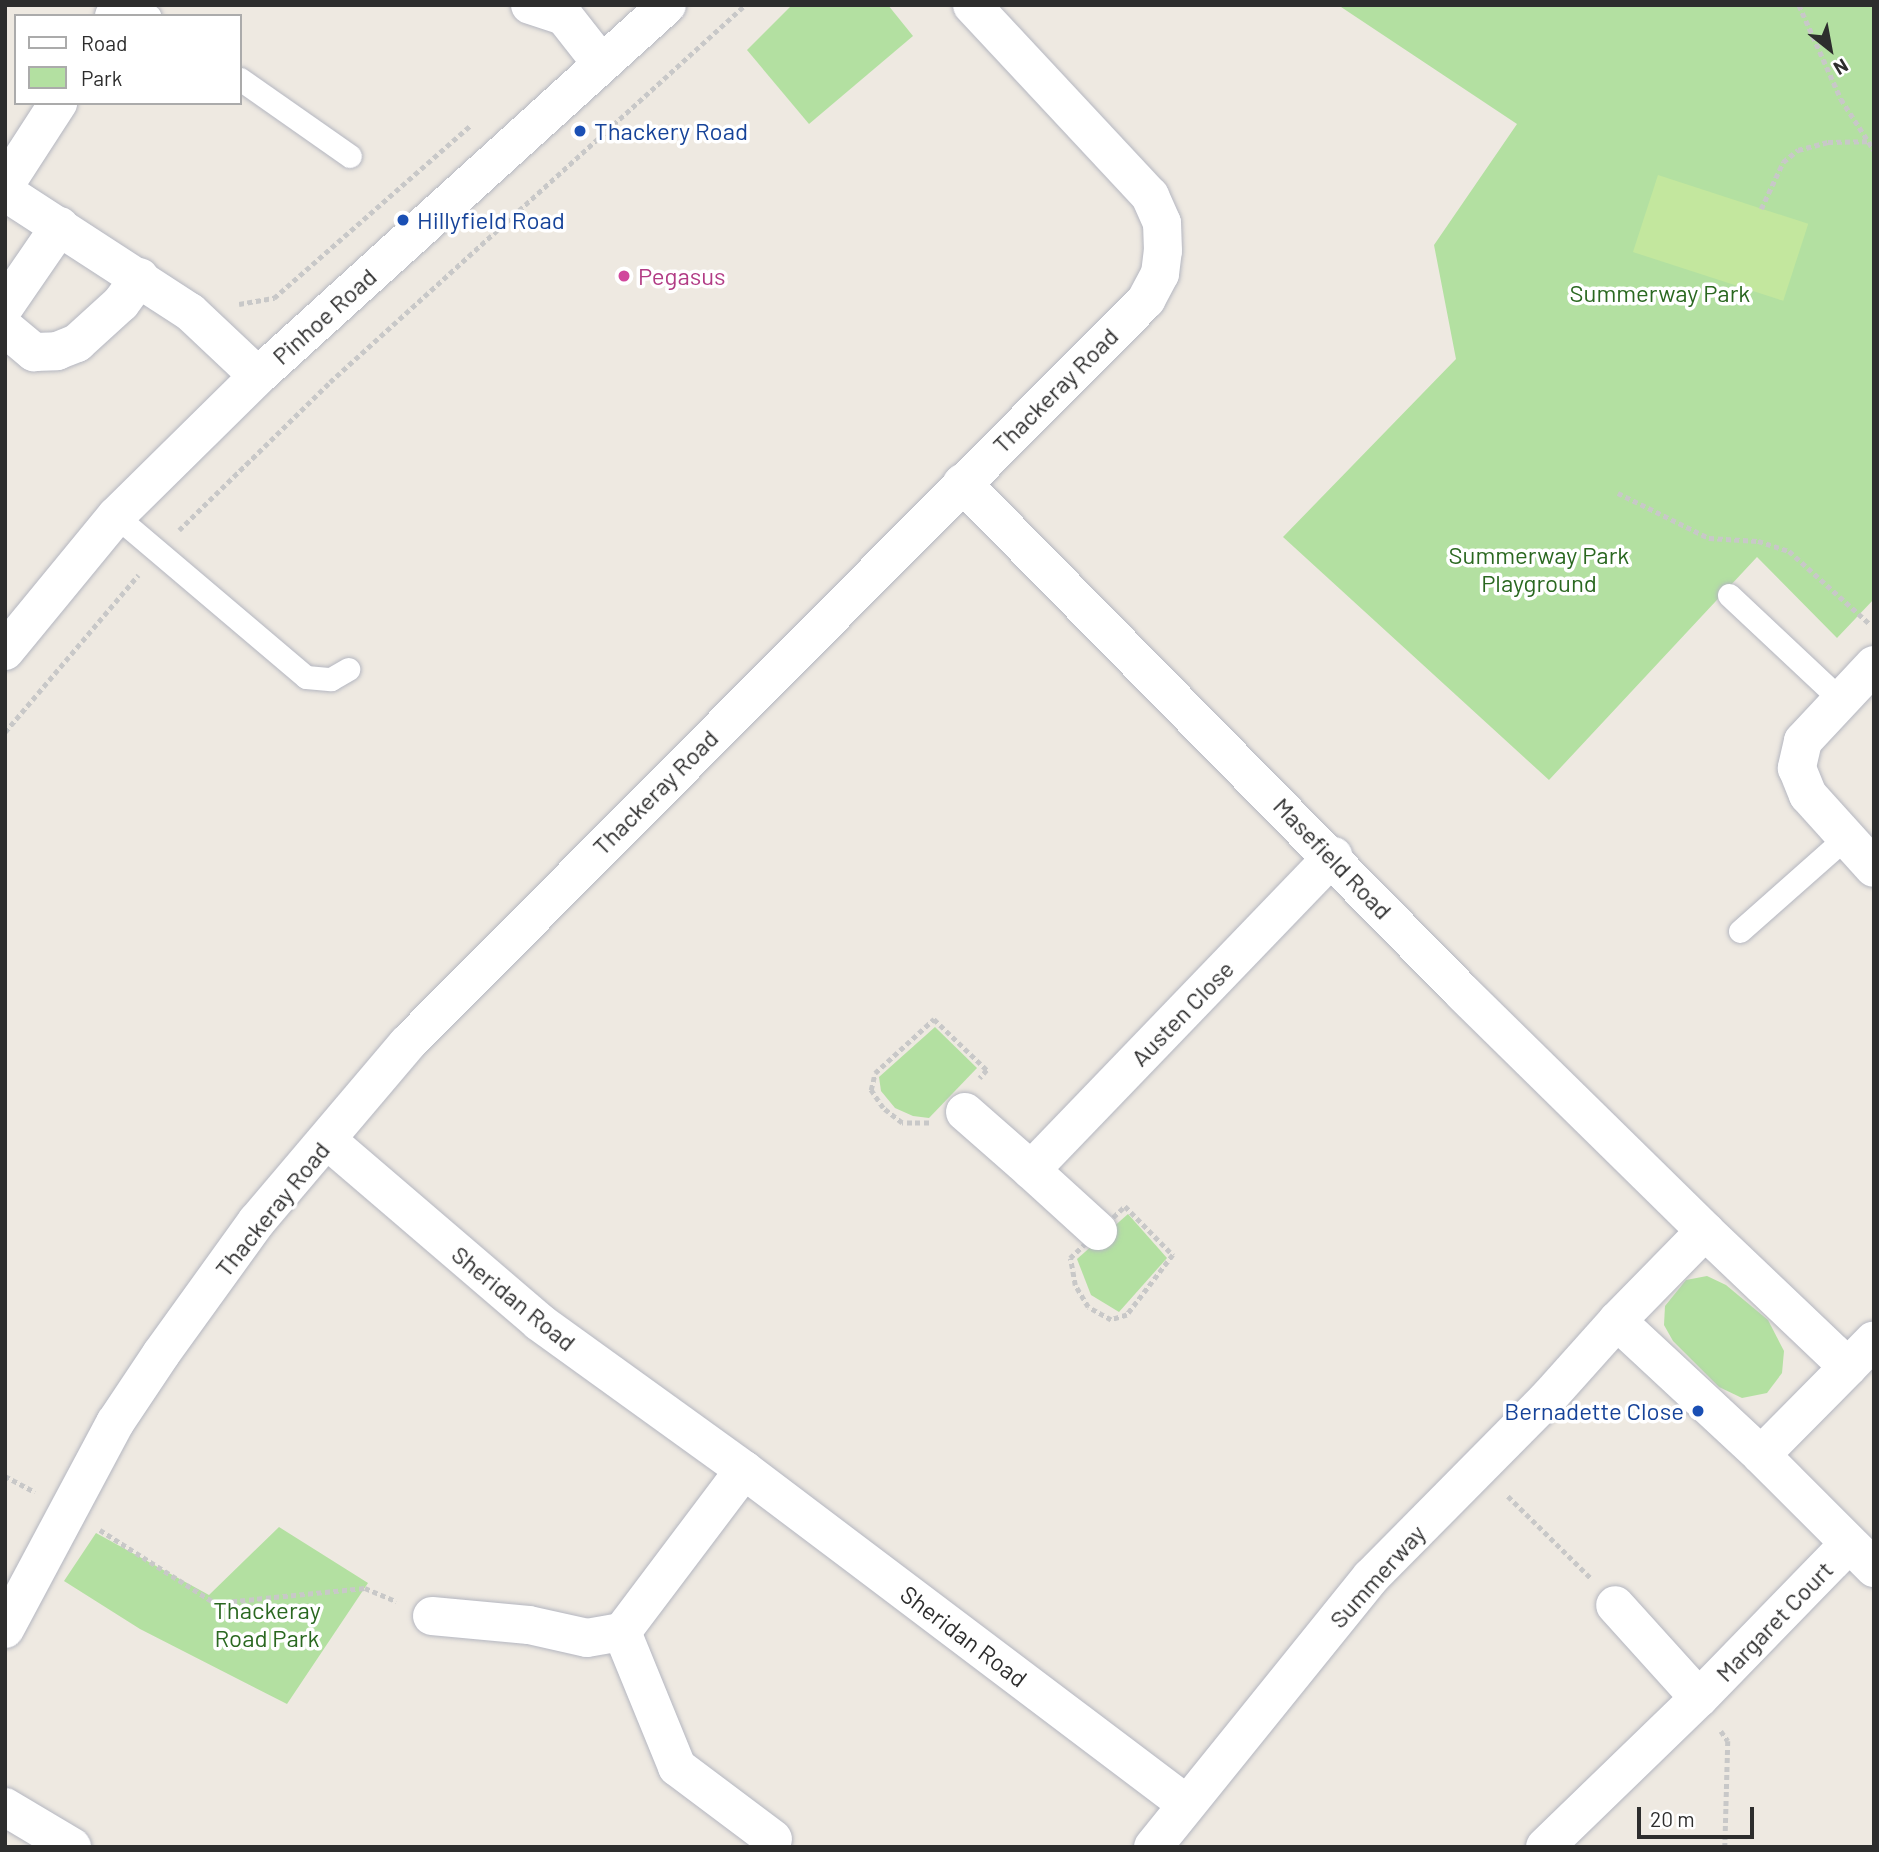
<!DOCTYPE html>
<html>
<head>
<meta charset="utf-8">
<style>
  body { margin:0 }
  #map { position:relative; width:1879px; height:1852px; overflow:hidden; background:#eee9e1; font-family:Barlow,sans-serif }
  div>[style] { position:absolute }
  .green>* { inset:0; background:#b3e0a1 }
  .pitch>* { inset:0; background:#c3e79e; transform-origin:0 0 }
  .path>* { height:4.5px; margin-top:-2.25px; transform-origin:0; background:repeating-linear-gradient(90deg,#c8c8c8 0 5px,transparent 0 8.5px) }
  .roads { filter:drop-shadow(0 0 2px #b4b6c0) drop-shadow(0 0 2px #b4b6c0) }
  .lane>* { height:23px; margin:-11.5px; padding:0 11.5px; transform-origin:11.5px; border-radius:11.5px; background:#fff }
  .street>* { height:38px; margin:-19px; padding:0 19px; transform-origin:19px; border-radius:19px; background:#fff }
  .secondary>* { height:38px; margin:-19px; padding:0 19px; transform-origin:19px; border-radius:19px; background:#fff }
  .dots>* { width:19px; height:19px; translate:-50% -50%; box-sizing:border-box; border:4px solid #fff; border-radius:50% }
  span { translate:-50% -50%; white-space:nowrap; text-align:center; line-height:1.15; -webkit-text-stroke:7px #fff; paint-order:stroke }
  .transit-label { font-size:24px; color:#164399 }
  .left { translate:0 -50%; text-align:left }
  .right { translate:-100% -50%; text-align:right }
  .hotel-label { font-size:24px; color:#b23c85 }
  .park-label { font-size:24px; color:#2a6820 }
  .street-label { font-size:24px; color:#2d2d2d }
  .frame { position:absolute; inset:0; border:7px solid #2d2d2d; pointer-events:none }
  .legend { position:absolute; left:14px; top:14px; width:228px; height:91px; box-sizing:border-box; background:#fff; border:2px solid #ababab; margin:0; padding:9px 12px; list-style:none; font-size:21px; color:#2d2d2d }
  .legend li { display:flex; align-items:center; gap:14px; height:35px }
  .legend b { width:35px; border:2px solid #ababab }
  .north { position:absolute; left:1795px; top:14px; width:70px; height:70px; -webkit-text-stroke:5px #fff; paint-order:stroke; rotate:149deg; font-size:19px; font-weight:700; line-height:28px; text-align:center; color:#2d2d2d }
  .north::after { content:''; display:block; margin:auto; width:24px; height:32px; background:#2d2d2d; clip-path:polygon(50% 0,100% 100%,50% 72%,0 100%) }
  .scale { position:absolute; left:1637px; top:1807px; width:117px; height:32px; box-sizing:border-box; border:4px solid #2d2d2d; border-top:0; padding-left:9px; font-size:21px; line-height:24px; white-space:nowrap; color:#2d2d2d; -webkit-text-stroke:5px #fff; paint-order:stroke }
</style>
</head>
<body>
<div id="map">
  <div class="green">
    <div style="clip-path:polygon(792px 5px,888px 5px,913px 36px,809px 124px,747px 50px)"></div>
    <div style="clip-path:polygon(1338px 5px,1874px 5px,1874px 599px,1837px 638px,1757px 557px,1549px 780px,1283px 537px,1456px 359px,1434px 245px,1517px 124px)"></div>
    <div style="clip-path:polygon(935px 1027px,977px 1068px,929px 1118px,913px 1116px,895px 1108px,881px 1091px,879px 1077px)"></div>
    <div style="clip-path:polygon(1128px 1214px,1167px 1258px,1119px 1312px,1091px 1295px,1077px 1259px)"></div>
    <div style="clip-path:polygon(1707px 1276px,1726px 1285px,1768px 1320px,1784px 1351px,1782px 1373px,1767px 1393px,1742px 1398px,1719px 1387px,1673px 1341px,1664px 1325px,1665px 1306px,1686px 1280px)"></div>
    <div style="clip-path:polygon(279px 1527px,368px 1583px,287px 1704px,140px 1629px,64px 1581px,96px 1533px,209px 1595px)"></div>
  </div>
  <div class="pitch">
    <div style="left:1658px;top:175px;width:158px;height:81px;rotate:18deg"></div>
  </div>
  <div class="path">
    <div style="left:1799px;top:5px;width:103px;rotate:65.9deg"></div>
    <div style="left:1841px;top:99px;width:61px;rotate:57.1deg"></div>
    <div style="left:1761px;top:209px;width:52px;rotate:-64.9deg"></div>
    <div style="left:1783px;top:162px;width:19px;rotate:-39deg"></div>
    <div style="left:1798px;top:150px;width:31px;rotate:-15deg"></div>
    <div style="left:1828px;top:142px;width:39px;rotate:-1deg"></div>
    <div style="left:239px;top:304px;width:36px;rotate:-10deg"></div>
    <div style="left:274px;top:298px;width:261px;rotate:-41.3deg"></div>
    <div style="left:1618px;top:493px;width:102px;rotate:26.3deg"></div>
    <div style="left:1709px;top:538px;width:49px;rotate:3.5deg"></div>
    <div style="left:1758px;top:541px;width:33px;rotate:18deg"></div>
    <div style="left:1789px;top:551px;width:110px;rotate:42.1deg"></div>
    <div style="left:179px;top:530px;width:211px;rotate:-44.4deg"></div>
    <div style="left:330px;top:382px;width:561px;rotate:-42.25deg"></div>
    <div style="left:5px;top:732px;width:206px;rotate:-49.7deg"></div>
    <div style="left:929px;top:1123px;width:27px;rotate:180deg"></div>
    <div style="left:902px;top:1123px;width:24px;rotate:-142deg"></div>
    <div style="left:883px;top:1108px;width:22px;rotate:-124deg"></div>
    <div style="left:871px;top:1090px;width:17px;rotate:-77deg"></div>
    <div style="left:875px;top:1073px;width:80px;rotate:-42.5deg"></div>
    <div style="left:934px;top:1019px;width:74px;rotate:43.9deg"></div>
    <div style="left:987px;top:1070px;width:11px;rotate:131deg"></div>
    <div style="left:1125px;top:1206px;width:69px;rotate:45.6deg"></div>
    <div style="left:1173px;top:1255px;width:76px;rotate:127.5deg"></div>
    <div style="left:1127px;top:1315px;width:17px;rotate:163deg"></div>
    <div style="left:1111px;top:1320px;width:26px;rotate:-151deg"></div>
    <div style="left:1088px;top:1307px;width:26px;rotate:-121deg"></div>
    <div style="left:1075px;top:1285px;width:27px;rotate:-100deg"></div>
    <div style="left:1070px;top:1258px;width:76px;rotate:-43.4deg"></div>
    <div style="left:5px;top:1476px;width:34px;rotate:28deg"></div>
    <div style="left:1508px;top:1496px;width:117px;rotate:44.7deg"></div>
    <div style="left:100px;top:1530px;width:136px;rotate:32.4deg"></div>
    <div style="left:215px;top:1603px;width:151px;rotate:-5.7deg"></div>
    <div style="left:365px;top:1588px;width:34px;rotate:23deg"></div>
    <div style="left:1721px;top:1731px;width:12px;rotate:55deg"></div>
    <div style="left:1728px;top:1741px;width:106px;rotate:91.6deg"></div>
  </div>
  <div class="roads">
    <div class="lane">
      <div style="left:134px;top:5px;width:19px;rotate:36deg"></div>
      <div style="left:240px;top:79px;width:134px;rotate:35deg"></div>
      <div style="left:116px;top:516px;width:249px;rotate:40.3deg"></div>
      <div style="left:306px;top:677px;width:25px;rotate:5deg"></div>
      <div style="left:331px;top:679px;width:20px;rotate:-30deg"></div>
      <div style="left:1729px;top:595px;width:154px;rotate:43.2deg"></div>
      <div style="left:1740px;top:931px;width:139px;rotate:-41.5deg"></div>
    </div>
    <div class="street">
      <div style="left:530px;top:5px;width:36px;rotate:18deg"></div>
      <div style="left:564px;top:16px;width:60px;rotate:51.8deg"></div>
      <div style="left:114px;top:16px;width:13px;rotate:-58deg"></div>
      <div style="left:5px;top:185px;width:98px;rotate:-57.1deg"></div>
      <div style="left:5px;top:192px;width:221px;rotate:33deg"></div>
      <div style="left:190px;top:312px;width:93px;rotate:43.3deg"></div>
      <div style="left:5px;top:306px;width:97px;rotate:-55.5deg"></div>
      <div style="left:5px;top:328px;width:38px;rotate:40deg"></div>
      <div style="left:34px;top:352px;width:23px;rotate:-2deg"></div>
      <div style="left:57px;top:351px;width:22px;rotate:-22deg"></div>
      <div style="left:77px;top:343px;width:59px;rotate:-42.3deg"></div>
      <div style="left:121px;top:303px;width:32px;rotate:-54deg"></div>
      <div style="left:962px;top:483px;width:715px;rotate:45.51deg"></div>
      <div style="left:1463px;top:993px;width:339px;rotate:44.5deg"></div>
      <div style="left:1874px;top:665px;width:104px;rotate:133.1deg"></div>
      <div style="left:1803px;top:741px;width:28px;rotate:103deg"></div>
      <div style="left:1797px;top:768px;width:29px;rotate:68deg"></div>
      <div style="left:1808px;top:795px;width:98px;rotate:47.9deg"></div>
      <div style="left:965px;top:1112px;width:88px;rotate:41.3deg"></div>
      <div style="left:327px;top:1140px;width:279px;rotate:40.6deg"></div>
      <div style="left:539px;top:1322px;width:253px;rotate:35.8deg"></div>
      <div style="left:744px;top:1470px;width:553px;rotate:37.06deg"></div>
      <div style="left:1098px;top:1231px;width:91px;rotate:-137.7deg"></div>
      <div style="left:1031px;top:1170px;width:436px;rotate:-46.1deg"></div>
      <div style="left:1848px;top:1367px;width:197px;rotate:-136.4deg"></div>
      <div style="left:1705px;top:1231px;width:126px;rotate:134.4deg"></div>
      <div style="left:1617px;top:1321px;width:197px;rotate:42.9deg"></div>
      <div style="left:1761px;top:1455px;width:124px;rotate:-45.3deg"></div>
      <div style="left:1848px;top:1367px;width:37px;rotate:-46deg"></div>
      <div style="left:1761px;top:1455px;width:160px;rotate:45deg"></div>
      <div style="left:744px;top:1470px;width:203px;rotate:127deg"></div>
      <div style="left:622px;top:1632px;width:146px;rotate:67.8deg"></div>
      <div style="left:677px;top:1767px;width:120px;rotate:36.9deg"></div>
      <div style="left:432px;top:1616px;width:97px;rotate:5.3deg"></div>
      <div style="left:529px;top:1625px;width:59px;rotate:12.6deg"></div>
      <div style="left:587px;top:1638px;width:36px;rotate:-10deg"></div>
      <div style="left:5px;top:1629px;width:234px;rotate:-61.9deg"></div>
      <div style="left:115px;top:1423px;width:83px;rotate:-56.3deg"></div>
      <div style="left:161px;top:1354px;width:164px;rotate:-54.2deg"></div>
      <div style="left:257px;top:1221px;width:232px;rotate:-49.7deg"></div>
      <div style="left:407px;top:1044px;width:1049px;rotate:-45.19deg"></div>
      <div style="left:1146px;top:300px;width:30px;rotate:-62deg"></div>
      <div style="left:1160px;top:274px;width:23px;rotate:-83deg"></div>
      <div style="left:1163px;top:251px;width:28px;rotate:-92deg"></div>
      <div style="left:1162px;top:223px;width:30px;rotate:-114deg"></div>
      <div style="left:1150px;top:196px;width:261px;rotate:-133deg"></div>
      <div style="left:1699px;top:1698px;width:215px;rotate:-45.8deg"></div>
      <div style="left:5px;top:1807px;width:78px;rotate:30.8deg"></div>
      <div style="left:1153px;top:1847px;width:347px;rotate:-51.1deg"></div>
      <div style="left:1371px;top:1577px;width:253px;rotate:-45.3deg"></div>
      <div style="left:1549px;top:1397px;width:102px;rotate:-48.2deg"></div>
      <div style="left:1545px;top:1847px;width:214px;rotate:-44.1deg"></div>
      <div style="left:1699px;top:1698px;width:125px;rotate:-132.1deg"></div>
    </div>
    <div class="secondary">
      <div style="left:5px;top:651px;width:175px;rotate:-50.6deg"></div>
      <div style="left:116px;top:516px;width:199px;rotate:-44.6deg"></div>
      <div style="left:258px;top:376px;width:552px;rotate:-42.21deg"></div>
    </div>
  </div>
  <div class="dots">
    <div style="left:580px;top:131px;background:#1a4fb4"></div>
    <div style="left:403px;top:220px;background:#1a4fb4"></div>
    <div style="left:624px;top:276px;background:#d1479c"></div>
    <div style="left:1698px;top:1411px;background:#1a4fb4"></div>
  </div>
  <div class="transit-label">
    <span class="left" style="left:594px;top:131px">Thackery Road</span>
    <span class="left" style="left:417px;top:220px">Hillyfield Road</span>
    <span class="right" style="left:1684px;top:1411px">Bernadette Close</span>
  </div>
  <div class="hotel-label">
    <span class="left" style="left:638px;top:276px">Pegasus</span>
  </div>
  <div class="park-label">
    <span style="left:1660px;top:293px">Summerway Park</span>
    <span style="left:1539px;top:569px">Summerway Park<br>Playground</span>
    <span style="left:267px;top:1624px">Thackeray<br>Road Park</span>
  </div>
  <div class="street-label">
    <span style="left:324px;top:316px;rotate:-42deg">Pinhoe Road</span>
    <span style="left:1055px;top:390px;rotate:-45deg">Thackeray Road</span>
    <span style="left:655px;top:792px;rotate:-45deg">Thackeray Road</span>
    <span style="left:1333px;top:858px;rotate:46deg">Masefield Road</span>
    <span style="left:1182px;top:1013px;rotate:-46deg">Austen Close</span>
    <span style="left:272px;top:1209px;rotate:-51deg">Thackeray Road</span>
    <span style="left:514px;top:1298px;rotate:39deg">Sheridan Road</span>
    <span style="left:1377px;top:1576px;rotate:-48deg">Summerway</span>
    <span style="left:1774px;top:1621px;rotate:-46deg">Margaret Court</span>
    <span style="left:964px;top:1636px;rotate:37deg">Sheridan Road</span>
  </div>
  <div class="frame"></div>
  <ul class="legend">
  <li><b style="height:9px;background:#fff"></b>Road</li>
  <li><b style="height:19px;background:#b3e0a1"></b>Park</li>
  </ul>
  <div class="north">N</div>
  <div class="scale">20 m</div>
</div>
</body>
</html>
